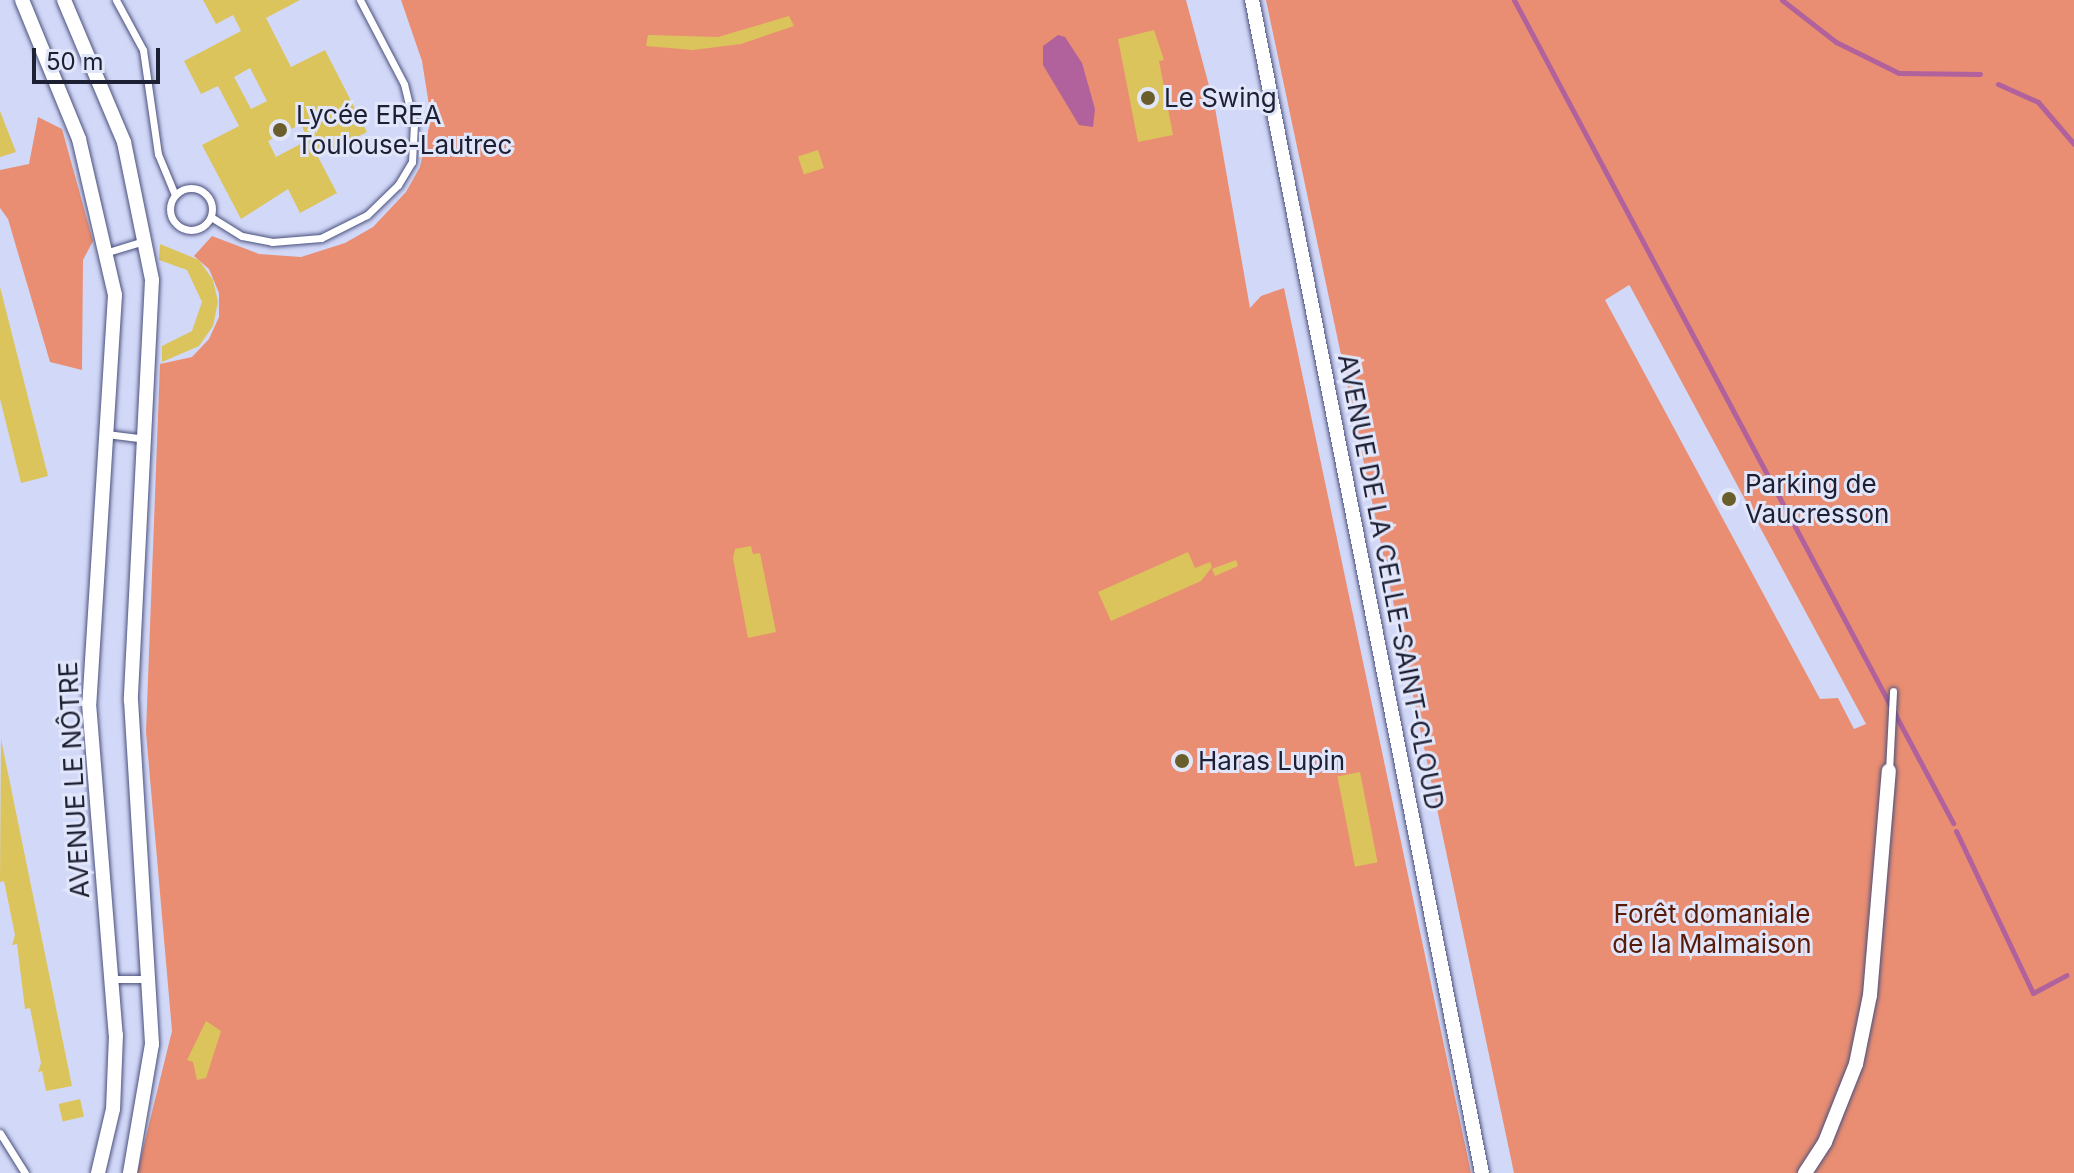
<!DOCTYPE html>
<html>
<head>
<meta charset="utf-8">
<style>
  body { margin:0 }
  #map { position:relative; width:2074px; height:1173px; overflow:hidden; background:#d2d8f8; font-family:Inter,sans-serif }
  div>[style] { position:absolute }
  .green>* { inset:0; background:#e98e73 }
  .water>* { inset:0; background:#b1619c }
  .stream>* { height:5px; margin:-2.5px; padding:0 2.5px; transform-origin:2.5px; border-radius:2.5px; background:#b1619c }
  .building>* { inset:0; background:#dbc45b; transform-origin:0 0 }
  .roads { filter:drop-shadow(0 0 2px #4a507c) drop-shadow(0 0 2px #4a507c) }
  .lane>* { height:7px; margin:-3.5px; padding:0 3.5px; transform-origin:3.5px; border-radius:3.5px; background:#fff }
  .lane>.ring { margin:-3.5px; padding:0; box-sizing:content-box; background:none; border:7px solid #fff; border-radius:50% }
  .street>* { height:14px; margin:-7px; padding:0 7px; transform-origin:7px; border-radius:7px; background:#fff }
  .dots>* { width:22px; height:22px; translate:-50% -50%; box-sizing:border-box; border:4px solid #e2e6fb; border-radius:50% }
  span { translate:-50% -50%; white-space:nowrap; text-align:center; line-height:1.15; -webkit-text-stroke:6px #e2e6fb; paint-order:stroke }
  .poi-label { font-size:26px; color:#1d1f32 }
  .left { translate:0 -50%; text-align:left }
  .street-label { font-size:26px; color:#1d1f32 }
  .park-label { font-size:26px; color:#581b07 }
  .scale { position:absolute; left:32px; top:48px; width:128px; height:36px; box-sizing:border-box; border:4px solid #1d1f32; border-top:0; padding-left:10px; font-size:24px; line-height:28px; white-space:nowrap; color:#1d1f32; -webkit-text-stroke:6px #e2e6fb; paint-order:stroke }
</style>
</head>
<body>
<div id="map">
  <div class="green">
    <div style="clip-path:polygon(401px 0,1186px 0,1215px 108px,1250px 308px,1261px 296px,1284px 288px,1471px 1173px,137px 1173px,172px 1031px,146px 732px,160px 364px,192px 357px,209px 339px,219px 317px,219px 293px,209px 269px,194px 256px,212px 236px,259px 254px,301px 257px,345px 243px,373px 227px,406px 192px,420px 167px,431px 118px,422px 61px)"></div>
    <div style="clip-path:polygon(evenodd,1266px 0,2074px 0,2074px 1173px,1514px 1173px,1266px 0,1629px 285px,1630px 286px,1866px 724px,1854px 729px,1838px 698px,1820px 699px,1605px 300px,1629px 285px)"></div>
    <div style="clip-path:polygon(38px 117px,62px 129px,93px 241px,83px 260px,82px 370px,50px 362px,8px 219px,0 208px,0 170px,29px 164px)"></div>
  </div>
  <div class="water">
    <div style="clip-path:polygon(1058px 35px,1065px 37px,1082px 63px,1095px 109px,1093px 127px,1079px 125px,1043px 65px,1043px 46px)"></div>
  </div>
  <div class="stream">
    <div style="left:1514px;top:0;width:933px;rotate:61.92deg"></div>
    <div style="left:1782px;top:0;width:68px;rotate:37.9deg"></div>
    <div style="left:1836px;top:42px;width:70px;rotate:26.2deg"></div>
    <div style="left:1899px;top:73px;width:81px;rotate:0.7deg"></div>
    <div style="left:1998px;top:84px;width:44px;rotate:24.2deg"></div>
    <div style="left:2038px;top:102px;width:55px;rotate:49.4deg"></div>
    <div style="left:1956px;top:831px;width:179px;rotate:64.6deg"></div>
    <div style="left:2033px;top:993px;width:38px;rotate:-28deg"></div>
  </div>
  <div class="building">
    <div style="clip-path:polygon(evenodd,203px 0,300px 0,266px 18px,291px 67px,325px 50px,367px 132px,318px 157px,337px 193px,300px 213px,288px 189px,241px 219px,202px 145px,239px 126px,218px 86px,201px 94px,184px 61px,241px 31px,233px 15px,216px 24px,203px 0,250px 68px,267px 101px,251px 109px,234px 77px,250px 68px,203px 0,301px 124px,308px 140px,276px 157px,268px 141px,301px 124px)"></div>
    <div style="clip-path:polygon(789px 16px,794px 26px,741px 44px,693px 50px,646px 46px,648px 35px,718px 37px)"></div>
    <div style="clip-path:polygon(1154px 30px,1164px 60px,1159px 61px,1173px 135px,1138px 142px,1118px 39px)"></div>
    <div style="clip-path:polygon(0 111px,16px 152px,0 157px)"></div>
    <div style="left:818px;top:150px;width:19px;height:21px;rotate:72deg"></div>
    <div style="clip-path:polygon(160px 244px,199px 260px,213px 280px,218px 302px,213px 326px,199px 346px,162px 362px,162px 346px,192px 331px,202px 302px,187px 270px,159px 260px)"></div>
    <div style="clip-path:polygon(0 287px,48px 476px,21px 483px,0 399px)"></div>
    <div style="clip-path:polygon(751px 546px,753px 554px,760px 553px,776px 632px,748px 638px,733px 558px,735px 549px)"></div>
    <div style="clip-path:polygon(1188px 552px,1195px 568px,1210px 562px,1212px 567px,1201px 581px,1111px 621px,1098px 592px)"></div>
    <div style="clip-path:polygon(1236px 560px,1238px 566px,1215px 576px,1212px 569px)"></div>
    <div style="clip-path:polygon(1px 739px,72px 1086px,46px 1091px,42px 1071px,38px 1072px,41px 1063px,30px 1008px,25px 1009px,17px 944px,12px 945px,15px 935px,4px 881px,0 882px)"></div>
    <div style="left:1360px;top:772px;width:92px;height:23px;rotate:79deg"></div>
    <div style="clip-path:polygon(206px 1021px,221px 1031px,206px 1078px,197px 1080px,193px 1062px,187px 1060px)"></div>
    <div style="left:80px;top:1099px;width:18px;height:22px;rotate:77deg"></div>
  </div>
  <div class="roads">
    <div class="lane">
      <div style="left:116px;top:0;width:57px;rotate:61.6deg"></div>
      <div style="left:143px;top:50px;width:105px;rotate:81.8deg"></div>
      <div style="left:158px;top:154px;width:44px;rotate:67.5deg"></div>
      <div class="ring" style="left:170px;top:188px;width:35px;height:35px"></div>
      <div style="left:211px;top:217px;width:36px;rotate:32deg"></div>
      <div style="left:242px;top:236px;width:31px;rotate:11deg"></div>
      <div style="left:272px;top:242px;width:49px;rotate:-4.7deg"></div>
      <div style="left:321px;top:238px;width:51px;rotate:-26.6deg"></div>
      <div style="left:367px;top:215px;width:43px;rotate:-44.1deg"></div>
      <div style="left:398px;top:185px;width:27px;rotate:-59deg"></div>
      <div style="left:412px;top:162px;width:37px;rotate:-87deg"></div>
      <div style="left:414px;top:125px;width:42px;rotate:-103.7deg"></div>
      <div style="left:404px;top:84px;width:95px;rotate:-117.6deg"></div>
      <div style="left:108px;top:252px;width:38px;rotate:-17deg"></div>
      <div style="left:106px;top:434px;width:39px;rotate:7deg"></div>
      <div style="left:1889px;top:771px;width:80px;rotate:-87.1deg"></div>
      <div style="left:113px;top:979px;width:35px"></div>
      <div style="left:0;top:1133px;width:47px;rotate:58deg"></div>
    </div>
    <div class="street">
      <div style="left:22px;top:0;width:150px;rotate:67.7deg"></div>
      <div style="left:79px;top:139px;width:160px;rotate:77deg"></div>
      <div style="left:115px;top:295px;width:409px;rotate:93.6deg"></div>
      <div style="left:89px;top:703px;width:333px;rotate:85.4deg"></div>
      <div style="left:116px;top:1035px;width:74px;rotate:92.3deg"></div>
      <div style="left:113px;top:1109px;width:66px;rotate:103.2deg"></div>
      <div style="left:64px;top:0;width:154px;rotate:67.1deg"></div>
      <div style="left:124px;top:142px;width:141px;rotate:78.5deg"></div>
      <div style="left:152px;top:280px;width:421px;rotate:92.9deg"></div>
      <div style="left:131px;top:700px;width:345px;rotate:86.5deg"></div>
      <div style="left:152px;top:1044px;width:131px;rotate:99.7deg"></div>
      <div style="left:1252px;top:0;width:1195px;rotate:78.91deg"></div>
      <div style="left:1805px;top:1173px;width:37px;rotate:-57deg"></div>
      <div style="left:1825px;top:1142px;width:84px;rotate:-68.3deg"></div>
      <div style="left:1856px;top:1064px;width:70px;rotate:-78.5deg"></div>
      <div style="left:1870px;top:995px;width:225px;rotate:-85.2deg"></div>
    </div>
  </div>
  <div class="dots">
    <div style="left:1148px;top:98px;background:#6a5f2c"></div>
    <div style="left:280px;top:130px;background:#6a5f2c"></div>
    <div style="left:1729px;top:499px;background:#6a5f2c"></div>
    <div style="left:1182px;top:761px;background:#6a5f2c"></div>
  </div>
  <div class="poi-label">
    <span class="left" style="left:1164px;top:98px">Le Swing</span>
    <span class="left" style="left:296px;top:130px">Lycée EREA<br>Toulouse-Lautrec</span>
    <span class="left" style="left:1745px;top:499px">Parking de<br>Vaucresson</span>
    <span class="left" style="left:1198px;top:761px">Haras Lupin</span>
  </div>
  <div class="street-label">
    <span style="left:1391px;top:582px;rotate:79deg">AVENUE DE LA CELLE-SAINT-CLOUD</span>
    <span style="left:74px;top:780px;rotate:-93deg">AVENUE LE NÔTRE</span>
  </div>
  <div class="park-label">
    <span style="left:1712px;top:929px">Forêt domaniale<br>de la Malmaison</span>
  </div>
  <div class="scale">50 m</div>
</div>
</body>
</html>
